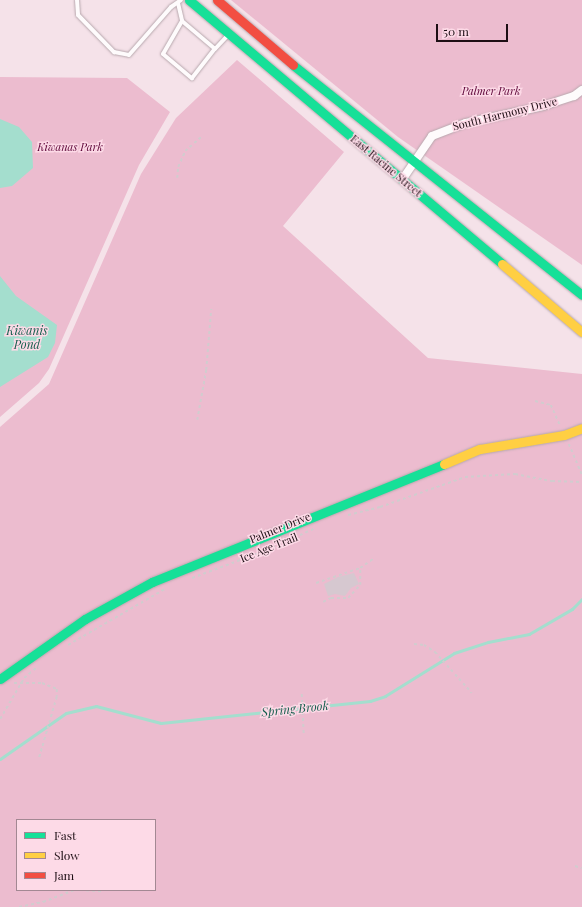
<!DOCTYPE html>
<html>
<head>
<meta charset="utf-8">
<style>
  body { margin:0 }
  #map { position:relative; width:582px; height:907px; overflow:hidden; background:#f5e2e9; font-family:"Playfair Display",serif }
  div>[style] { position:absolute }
  .green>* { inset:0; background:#ecbccf }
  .water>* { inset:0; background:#a4dece }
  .stream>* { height:3px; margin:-1.5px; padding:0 1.5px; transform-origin:1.5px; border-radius:1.5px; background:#a4dece }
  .building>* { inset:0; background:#d6c8d0 }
  .path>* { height:1.5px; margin-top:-0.75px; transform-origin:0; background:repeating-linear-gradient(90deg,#d1ccce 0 3px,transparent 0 6px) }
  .roads { filter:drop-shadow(0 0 1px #b8a8ae) drop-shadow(0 0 1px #b8a8ae) }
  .lane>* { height:4px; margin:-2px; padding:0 2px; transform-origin:2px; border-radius:2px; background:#fefbfc }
  .street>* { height:8px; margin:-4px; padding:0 4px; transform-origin:4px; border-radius:4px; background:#fefbfc }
  .fast>* { height:9px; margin:-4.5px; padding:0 4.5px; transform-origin:4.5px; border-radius:4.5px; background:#16e098 }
  .slow>* { height:9px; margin:-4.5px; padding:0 4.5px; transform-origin:4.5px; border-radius:4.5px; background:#ffcf43 }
  .jam>* { height:9px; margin:-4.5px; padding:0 4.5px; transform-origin:4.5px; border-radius:4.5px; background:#f24e42 }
  span { translate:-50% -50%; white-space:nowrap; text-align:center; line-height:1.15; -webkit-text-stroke:3px #fddae7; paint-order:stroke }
  .park-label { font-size:11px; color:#5d0538; font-style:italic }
  .street-label { font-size:11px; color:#1d0e14 }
  .water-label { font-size:12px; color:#155e4d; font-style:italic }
  .legend { position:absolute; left:16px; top:819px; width:140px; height:72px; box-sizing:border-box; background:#fddae7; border:1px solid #a38893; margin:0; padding:5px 7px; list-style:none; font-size:12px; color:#1d0e14 }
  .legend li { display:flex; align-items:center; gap:8px; height:20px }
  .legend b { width:20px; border:1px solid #a38893 }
  .scale { position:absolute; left:436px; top:24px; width:72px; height:18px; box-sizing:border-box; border:2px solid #1d0e14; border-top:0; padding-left:5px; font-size:12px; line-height:14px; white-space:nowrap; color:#1d0e14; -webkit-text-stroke:3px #fddae7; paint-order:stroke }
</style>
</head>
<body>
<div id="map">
  <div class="green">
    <div style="clip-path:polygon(231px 0,582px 0,582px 265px,398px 137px)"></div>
    <div style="clip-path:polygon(evenodd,237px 60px,344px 152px,283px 226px,428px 358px,582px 374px,582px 907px,0 907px,0 427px,49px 384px,141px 174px,176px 118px,237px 60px,17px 820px,155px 820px,155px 890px,17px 890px,17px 820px)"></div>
    <div style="clip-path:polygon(0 77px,127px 78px,170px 112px,139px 165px,49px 369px,39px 383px,0 417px)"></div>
  </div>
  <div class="water">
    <div style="clip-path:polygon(0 119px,19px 127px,32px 142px,33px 168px,12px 186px,0 188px)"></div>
    <div style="clip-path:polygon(0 276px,16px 296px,57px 325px,55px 343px,48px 357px,0 387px)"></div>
  </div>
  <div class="stream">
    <div style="left:0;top:759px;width:80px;rotate:-34.9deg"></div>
    <div style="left:66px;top:713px;width:31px;rotate:-13deg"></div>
    <div style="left:96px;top:706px;width:67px;rotate:14.7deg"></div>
    <div style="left:161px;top:723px;width:210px;rotate:-6deg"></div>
    <div style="left:370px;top:701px;width:16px;rotate:-18deg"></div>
    <div style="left:385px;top:696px;width:81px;rotate:-31.9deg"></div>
    <div style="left:454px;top:653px;width:36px;rotate:-18deg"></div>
    <div style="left:488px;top:642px;width:42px;rotate:-11deg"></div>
    <div style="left:529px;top:634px;width:50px;rotate:-30.2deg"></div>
    <div style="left:572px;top:609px;width:14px;rotate:-45deg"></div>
  </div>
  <div class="building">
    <div style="clip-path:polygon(354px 573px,359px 584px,351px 588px,345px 596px,335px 594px,328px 596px,324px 584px,338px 577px)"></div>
  </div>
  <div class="path">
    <div style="left:177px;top:178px;width:11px;rotate:-85deg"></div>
    <div style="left:178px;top:167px;width:17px;rotate:-66deg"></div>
    <div style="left:185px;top:151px;width:23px;rotate:-41deg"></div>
    <div style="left:535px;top:401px;width:16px;rotate:14deg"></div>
    <div style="left:551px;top:405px;width:22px;rotate:66deg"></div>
    <div style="left:197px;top:420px;width:51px;rotate:-79.8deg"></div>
    <div style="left:206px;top:370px;width:61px;rotate:-85.3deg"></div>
    <div style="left:569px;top:444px;width:33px;rotate:67deg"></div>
    <div style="left:348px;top:515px;width:33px;rotate:-14deg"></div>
    <div style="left:380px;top:507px;width:90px;rotate:-19.4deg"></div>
    <div style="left:465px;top:477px;width:50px;rotate:-3.4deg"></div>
    <div style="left:515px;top:474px;width:38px;rotate:11deg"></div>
    <div style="left:552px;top:481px;width:30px;rotate:2deg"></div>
    <div style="left:192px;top:578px;width:80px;rotate:-20.5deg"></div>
    <div style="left:267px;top:550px;width:51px;rotate:-24.5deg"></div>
    <div style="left:316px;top:583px;width:46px;rotate:-18.8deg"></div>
    <div style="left:360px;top:568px;width:16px;rotate:-35deg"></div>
    <div style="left:323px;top:602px;width:9px;rotate:-27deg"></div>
    <div style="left:331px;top:598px;width:17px"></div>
    <div style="left:348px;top:598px;width:18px;rotate:-47deg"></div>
    <div style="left:360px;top:585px;width:17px;rotate:-90deg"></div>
    <div style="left:414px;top:644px;width:10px;rotate:6deg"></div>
    <div style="left:424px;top:645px;width:13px;rotate:32deg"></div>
    <div style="left:435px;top:652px;width:55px;rotate:47.9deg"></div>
    <div style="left:68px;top:645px;width:112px;rotate:-30deg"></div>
    <div style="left:14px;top:683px;width:28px"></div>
    <div style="left:42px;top:683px;width:16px;rotate:22deg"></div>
    <div style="left:57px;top:689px;width:8px;rotate:90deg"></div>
    <div style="left:57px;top:697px;width:65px;rotate:106.2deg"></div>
    <div style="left:302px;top:694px;width:41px;rotate:87.2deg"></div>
    <div style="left:0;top:719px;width:48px;rotate:-59.7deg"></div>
    <div style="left:24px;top:678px;width:17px;rotate:-40deg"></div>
    <div style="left:575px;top:866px;width:7px;rotate:16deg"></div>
    <div style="left:80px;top:890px;width:22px;rotate:3deg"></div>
    <div style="left:19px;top:907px;width:25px;rotate:-12deg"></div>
    <div style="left:43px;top:902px;width:34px;rotate:-21deg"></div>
  </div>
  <div class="roads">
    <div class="lane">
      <div style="left:77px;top:0;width:15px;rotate:86deg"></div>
      <div style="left:78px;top:15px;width:52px;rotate:45.8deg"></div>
      <div style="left:114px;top:52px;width:15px;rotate:11deg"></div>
      <div style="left:129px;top:55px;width:64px;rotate:-48.8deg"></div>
      <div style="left:171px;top:7px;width:12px;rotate:-35deg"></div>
      <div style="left:178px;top:3px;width:18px;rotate:77deg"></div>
      <div style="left:182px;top:21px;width:43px;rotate:40.3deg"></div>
      <div style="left:215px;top:49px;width:19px;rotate:-47deg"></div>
      <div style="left:182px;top:21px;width:38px;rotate:120deg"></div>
      <div style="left:163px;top:54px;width:38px;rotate:40deg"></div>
      <div style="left:192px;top:78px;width:37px;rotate:-52deg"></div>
    </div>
    <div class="street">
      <div style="left:402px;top:180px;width:53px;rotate:-55.7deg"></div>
      <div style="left:432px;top:136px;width:36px;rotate:-21deg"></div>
      <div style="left:466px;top:123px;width:79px;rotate:-12.4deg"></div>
      <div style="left:543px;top:106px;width:33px;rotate:-18deg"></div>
      <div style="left:574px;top:96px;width:10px;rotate:-37deg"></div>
    </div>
    <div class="fast">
      <div style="left:189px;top:0;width:409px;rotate:40.1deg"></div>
      <div style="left:293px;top:65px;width:369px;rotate:38.5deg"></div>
      <div style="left:0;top:679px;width:104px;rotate:-35.2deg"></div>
      <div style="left:85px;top:619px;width:77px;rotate:-28.9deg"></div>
      <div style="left:152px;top:582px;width:315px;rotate:-22deg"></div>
    </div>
    <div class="slow">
      <div style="left:502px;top:264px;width:105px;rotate:40.4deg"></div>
      <div style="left:444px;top:464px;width:39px;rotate:-23deg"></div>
      <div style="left:480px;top:449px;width:85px;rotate:-9.5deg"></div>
      <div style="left:564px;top:435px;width:19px;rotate:-21deg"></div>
    </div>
    <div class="jam">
      <div style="left:217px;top:0;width:100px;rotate:40.5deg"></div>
    </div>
  </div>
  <div class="park-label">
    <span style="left:491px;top:91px">Palmer Park</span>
    <span style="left:70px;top:147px">Kiwanas Park</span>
  </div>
  <div class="street-label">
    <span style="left:505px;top:114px;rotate:-14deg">South Harmony Drive</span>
    <span style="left:386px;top:166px;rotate:40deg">East Racine Street</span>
    <span style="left:280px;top:528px;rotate:-22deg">Palmer Drive</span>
    <span style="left:269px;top:548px;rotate:-22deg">Ice Age Trail</span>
  </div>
  <div class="water-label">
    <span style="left:27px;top:338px">Kiwanis<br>Pond</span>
    <span style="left:295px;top:709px;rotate:-6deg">Spring Brook</span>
  </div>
  <ul class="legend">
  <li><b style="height:5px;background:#16e098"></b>Fast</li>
  <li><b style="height:5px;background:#ffcf43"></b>Slow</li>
  <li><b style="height:5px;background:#f24e42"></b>Jam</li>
  </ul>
  <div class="scale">50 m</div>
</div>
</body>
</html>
